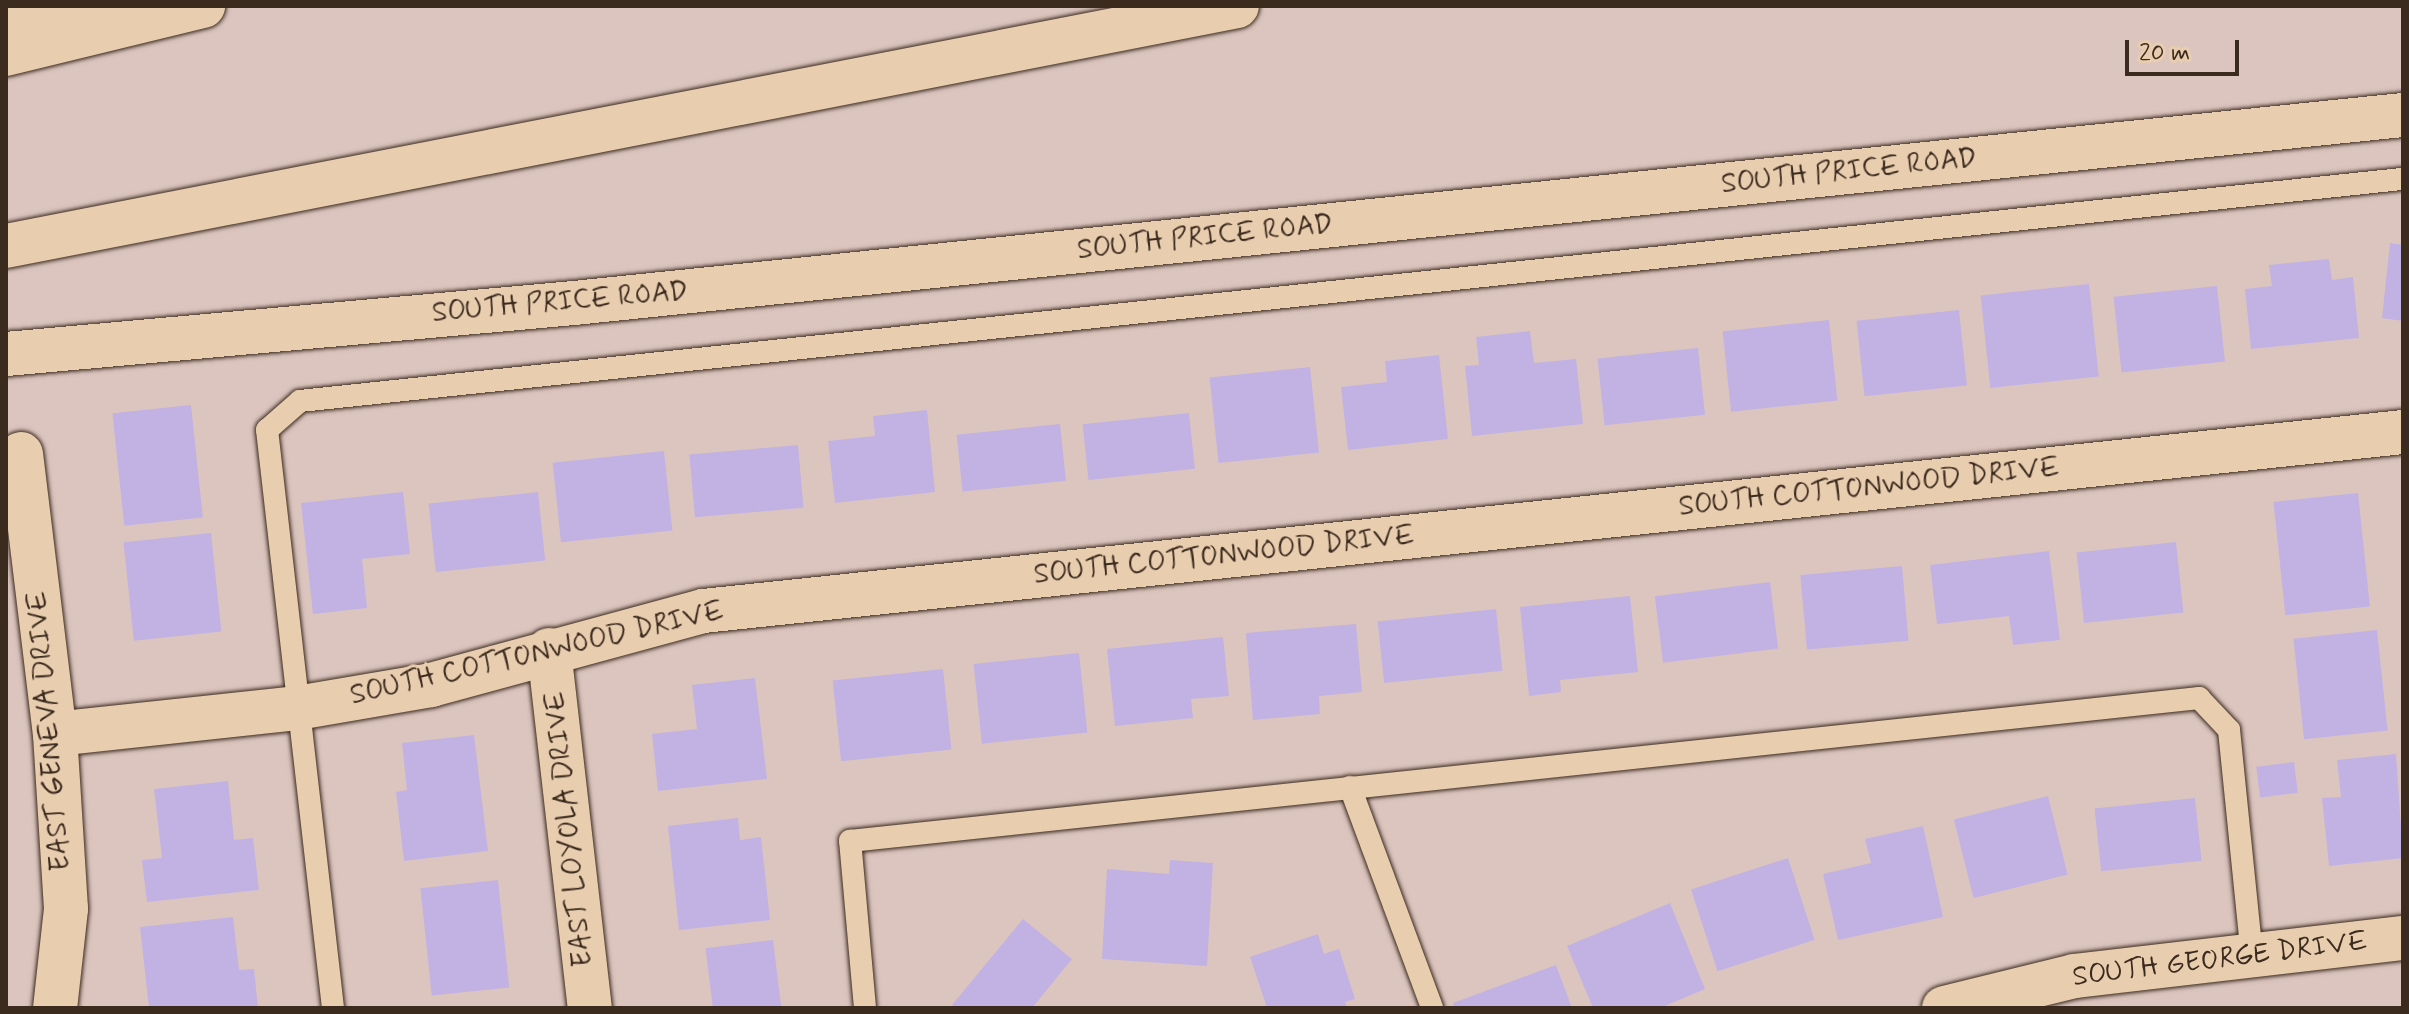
<!DOCTYPE html>
<html>
<head>
<meta charset="utf-8">
<style>
  body { margin:0 }
  #map { position:relative; width:2409px; height:1014px; overflow:hidden; background:#dcc5bf; font-family:Mynerve,sans-serif }
  div>[style] { position:absolute }
  .building>* { inset:0; background:#c1b2e3; transform-origin:0 0 }
  .roads { filter:drop-shadow(0 0 2px #3b2a1e) drop-shadow(0 0 2px #3b2a1e) }
  .lane>* { height:22px; margin:-11px; padding:0 11px; transform-origin:11px; border-radius:11px; background:#e8cdaf }
  .street>* { height:44px; margin:-22px; padding:0 22px; transform-origin:22px; border-radius:22px; background:#e8cdaf }
  .secondary>* { height:44px; margin:-22px; padding:0 22px; transform-origin:22px; border-radius:22px; background:#e8cdaf }
  .highway>* { height:44px; margin:-22px; padding:0 22px; transform-origin:22px; border-radius:22px; background:#e8cdaf }
  span { translate:-50% -50%; white-space:nowrap; text-align:center; line-height:1.15; -webkit-text-stroke:6px #e8cdaf; paint-order:stroke }
  .street-label { font-size:28px; color:#3b2a1e }
  .frame { position:absolute; inset:0; border:8px solid #3b2a1e; pointer-events:none }
  .scale { position:absolute; left:2125px; top:40px; width:114px; height:36px; box-sizing:border-box; border:4px solid #3b2a1e; border-top:0; padding-left:10px; font-size:24px; line-height:28px; white-space:nowrap; color:#3b2a1e; -webkit-text-stroke:6px #e8cdaf; paint-order:stroke }
</style>
</head>
<body>
<div id="map">
  <div class="building">
    <div style="clip-path:polygon(2390px 243px,2403px 245px,2403px 321px,2382px 318px)"></div>
    <div style="clip-path:polygon(2329px 259px,2332px 280px,2353px 277px,2359px 338px,2251px 349px,2245px 289px,2272px 286px,2269px 265px)"></div>
    <div style="left:2089px;top:284px;width:93px;height:109px;rotate:84deg"></div>
    <div style="left:2217px;top:286px;width:76px;height:104px;rotate:84deg"></div>
    <div style="left:1959px;top:310px;width:76px;height:103px;rotate:84deg"></div>
    <div style="left:1829px;top:320px;width:81px;height:107px;rotate:84deg"></div>
    <div style="clip-path:polygon(1530px 331px,1534px 363px,1576px 359px,1583px 424px,1472px 436px,1465px 366px,1479px 365px,1476px 337px)"></div>
    <div style="left:1698px;top:348px;width:67px;height:101px;rotate:84deg"></div>
    <div style="clip-path:polygon(1439px 355px,1448px 439px,1348px 450px,1341px 387px,1387px 382px,1385px 361px)"></div>
    <div style="left:1310px;top:367px;width:86px;height:101px;rotate:84deg"></div>
    <div style="left:191px;top:405px;width:113px;height:79px;rotate:84deg"></div>
    <div style="clip-path:polygon(927px 410px,935px 492px,835px 503px,828px 441px,875px 436px,873px 416px)"></div>
    <div style="left:1189px;top:413px;width:56px;height:107px;rotate:84deg"></div>
    <div style="left:1060px;top:424px;width:57px;height:104px;rotate:84deg"></div>
    <div style="left:798px;top:445px;width:63px;height:109px;rotate:85deg"></div>
    <div style="left:664px;top:451px;width:80px;height:112px;rotate:84deg"></div>
    <div style="clip-path:polygon(403px 492px,410px 554px,362px 559px,367px 608px,313px 614px,301px 503px)"></div>
    <div style="left:538px;top:492px;width:69px;height:110px;rotate:84deg"></div>
    <div style="left:2358px;top:493px;width:114px;height:85px;rotate:84deg"></div>
    <div style="left:211px;top:533px;width:99px;height:88px;rotate:84deg"></div>
    <div style="left:2176px;top:542px;width:71px;height:100px;rotate:84deg"></div>
    <div style="clip-path:polygon(2049px 551px,2060px 640px,2013px 645px,2009px 616px,1937px 624px,1930px 565px)"></div>
    <div style="left:1902px;top:566px;width:75px;height:102px;rotate:85deg"></div>
    <div style="left:1770px;top:582px;width:67px;height:116px;rotate:83deg"></div>
    <div style="clip-path:polygon(1630px 596px,1638px 672px,1560px 680px,1561px 692px,1529px 696px,1520px 607px)"></div>
    <div style="left:1496px;top:609px;width:62px;height:119px;rotate:84deg"></div>
    <div style="clip-path:polygon(1356px 624px,1362px 692px,1319px 696px,1320px 714px,1253px 720px,1246px 633px)"></div>
    <div style="left:2377px;top:630px;width:101px;height:84px;rotate:84deg"></div>
    <div style="clip-path:polygon(1223px 637px,1229px 696px,1191px 699px,1193px 718px,1115px 726px,1107px 649px)"></div>
    <div style="left:1079px;top:653px;width:80px;height:106px;rotate:84deg"></div>
    <div style="left:943px;top:669px;width:81px;height:111px;rotate:84deg"></div>
    <div style="clip-path:polygon(755px 678px,767px 779px,658px 791px,652px 734px,697px 729px,692px 685px)"></div>
    <div style="clip-path:polygon(474px 735px,488px 851px,404px 861px,396px 792px,407px 790px,402px 743px)"></div>
    <div style="clip-path:polygon(2396px 754px,2403px 858px,2329px 866px,2322px 798px,2341px 797px,2337px 760px)"></div>
    <div style="left:2294px;top:762px;width:31px;height:38px;rotate:83deg"></div>
    <div style="clip-path:polygon(228px 781px,234px 840px,253px 838px,259px 890px,147px 902px,142px 860px,162px 858px,154px 789px)"></div>
    <div style="left:2048px;top:796px;width:81px;height:97px;rotate:76deg"></div>
    <div style="left:2195px;top:798px;width:63px;height:101px;rotate:84deg"></div>
    <div style="clip-path:polygon(738px 818px,740px 840px,761px 837px,770px 920px,679px 930px,668px 826px)"></div>
    <div style="clip-path:polygon(1923px 826px,1943px 917px,1838px 940px,1823px 874px,1871px 863px,1865px 839px)"></div>
    <div style="left:1788px;top:858px;width:86px;height:102px;rotate:72deg"></div>
    <div style="clip-path:polygon(1170px 860px,1213px 863px,1207px 966px,1102px 959px,1107px 869px,1169px 874px)"></div>
    <div style="left:498px;top:880px;width:108px;height:78px;rotate:84deg"></div>
    <div style="clip-path:polygon(1670px 903px,1705px 989px,1660px 1008px,1593px 1008px,1567px 946px)"></div>
    <div style="clip-path:polygon(233px 917px,239px 970px,254px 969px,258px 1008px,149px 1008px,140px 927px)"></div>
    <div style="clip-path:polygon(1023px 919px,1072px 959px,1032px 1008px,956px 1008px,952px 1005px)"></div>
    <div style="clip-path:polygon(1318px 934px,1324px 954px,1339px 949px,1355px 999px,1345px 1002px,1347px 1008px,1267px 1008px,1250px 957px)"></div>
    <div style="left:773px;top:940px;width:68px;height:68px;rotate:83deg"></div>
    <div style="clip-path:polygon(1556px 965px,1572px 1008px,1454px 1008px,1453px 1003px)"></div>
  </div>
  <div class="roads">
    <div class="lane">
      <div style="left:1350px;top:787px;width:236px;rotate:69.6deg"></div>
      <div style="left:333px;top:1008px;width:582px;rotate:-96.51deg"></div>
      <div style="left:267px;top:430px;width:44px;rotate:-41.3deg"></div>
      <div style="left:300px;top:401px;width:2115px;rotate:-6.03deg"></div>
      <div style="left:865px;top:1008px;width:168px;rotate:-95.1deg"></div>
      <div style="left:850px;top:841px;width:1357px;rotate:-6.05deg"></div>
      <div style="left:2199px;top:698px;width:44px;rotate:46.8deg"></div>
      <div style="left:2229px;top:730px;width:226px;rotate:84.2deg"></div>
    </div>
    <div class="street">
      <div style="left:21px;top:454px;width:282px;rotate:83.1deg"></div>
      <div style="left:55px;top:734px;width:175px;rotate:86.4deg"></div>
      <div style="left:66px;top:909px;width:100px;rotate:96.3deg"></div>
      <div style="left:549px;top:650px;width:360px;rotate:83.5deg"></div>
      <div style="left:55px;top:734px;width:243px;rotate:-6.1deg"></div>
      <div style="left:297px;top:708px;width:136px;rotate:-9.7deg"></div>
      <div style="left:431px;top:685px;width:282px;rotate:-15.2deg"></div>
      <div style="left:703px;top:611px;width:1709px;rotate:-6.01deg"></div>
      <div style="left:1944px;top:1008px;width:134px;rotate:-13.8deg"></div>
      <div style="left:2074px;top:976px;width:331px;rotate:-6.6deg"></div>
    </div>
    <div class="secondary">
      <div style="left:6px;top:354px;width:570px;rotate:-5.13deg"></div>
      <div style="left:574px;top:303px;width:1839px;rotate:-5.87deg"></div>
    </div>
    <div class="highway">
      <div style="left:6px;top:15px;width:100px;rotate:-5.1deg"></div>
      <div style="left:6px;top:54px;width:203px;rotate:-13.7deg"></div>
      <div style="left:6px;top:246px;width:1254px;rotate:-11.03deg"></div>
    </div>
  </div>
  <div class="street-label">
    <span style="left:1849px;top:172px;rotate:-6deg">SOUTH PRICE ROAD</span>
    <span style="left:1205px;top:238px;rotate:-6deg">SOUTH PRICE ROAD</span>
    <span style="left:560px;top:303px;rotate:-5deg">SOUTH PRICE ROAD</span>
    <span style="left:1869px;top:488px;rotate:-6deg">SOUTH COTTONWOOD DRIVE</span>
    <span style="left:1224px;top:556px;rotate:-6deg">SOUTH COTTONWOOD DRIVE</span>
    <span style="left:537px;top:654px;rotate:-13deg">SOUTH COTTONWOOD DRIVE</span>
    <span style="left:50px;top:731px;rotate:-95deg">EAST GENEVA DRIVE</span>
    <span style="left:570px;top:829px;rotate:-96deg">EAST LOYOLA DRIVE</span>
    <span style="left:2220px;top:960px;rotate:-7deg">SOUTH GEORGE DRIVE</span>
  </div>
  <div class="frame"></div>
  <div class="scale">20 m</div>
</div>
</body>
</html>
